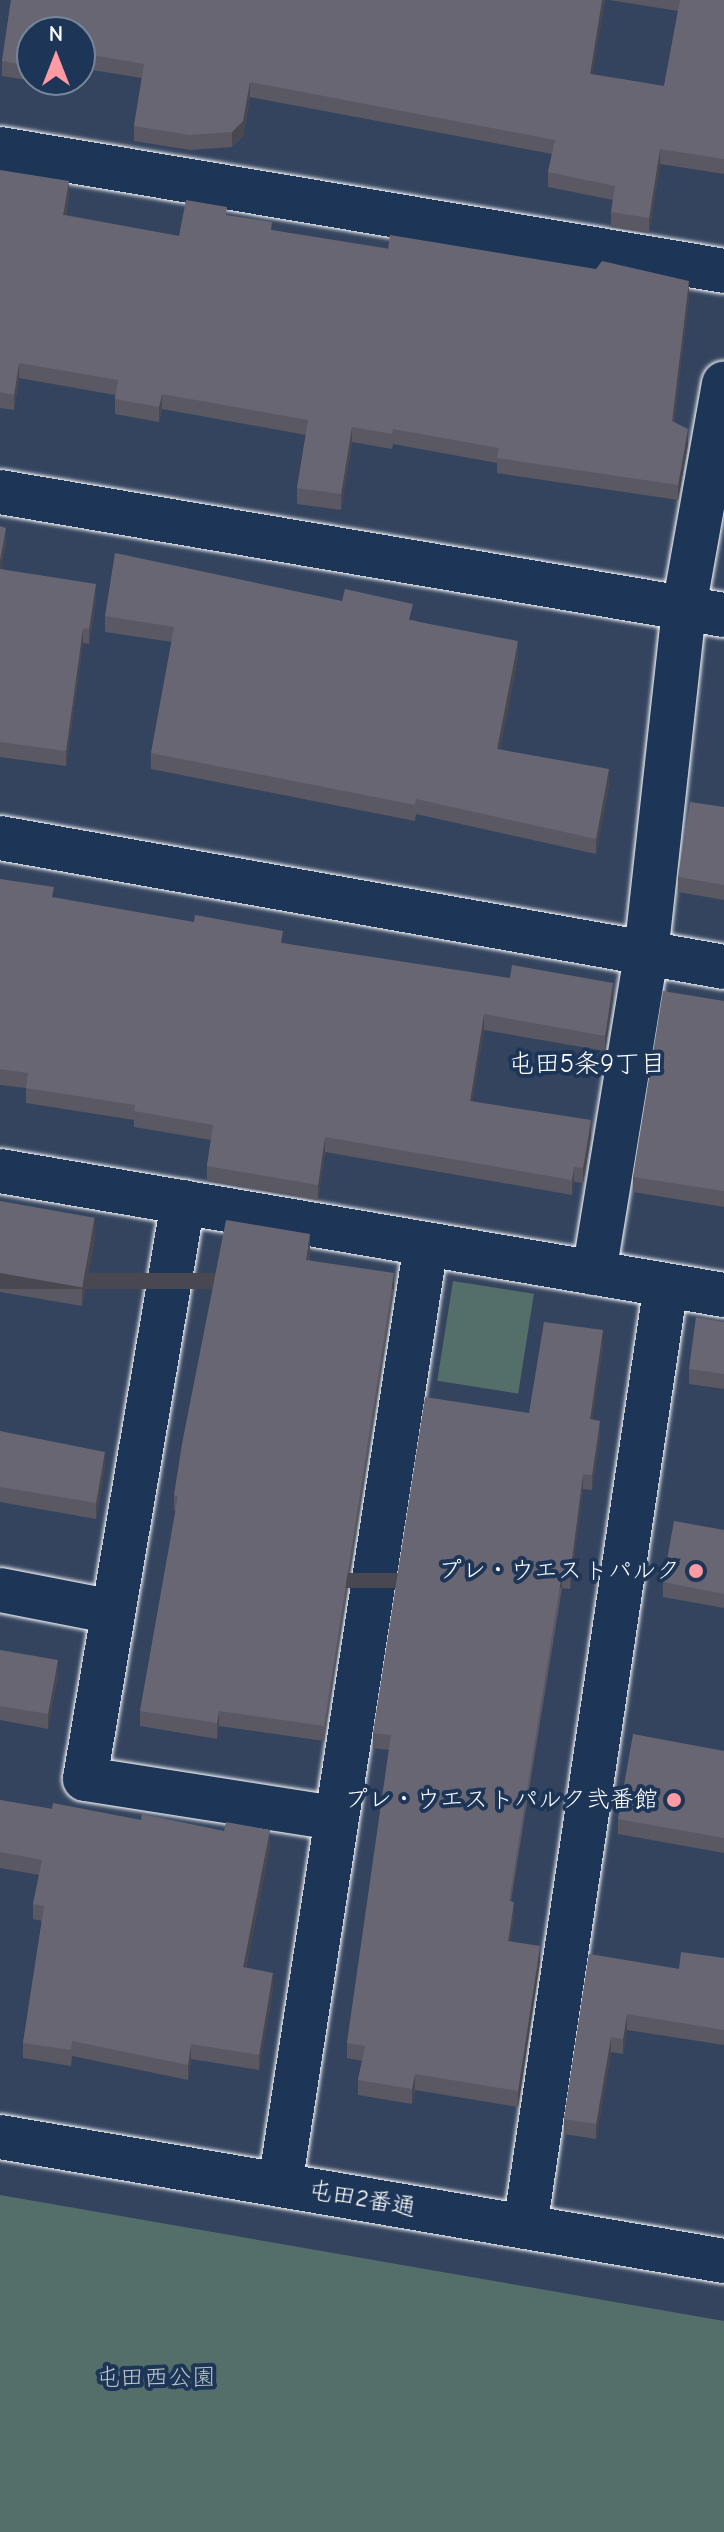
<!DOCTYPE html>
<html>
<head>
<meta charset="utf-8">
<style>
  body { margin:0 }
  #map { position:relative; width:724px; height:2532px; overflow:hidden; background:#34445f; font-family:"Comic Neue","Klee One",sans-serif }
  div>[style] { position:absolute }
  .green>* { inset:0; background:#546e6a; transform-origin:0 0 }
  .roads { filter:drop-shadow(0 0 2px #fff) drop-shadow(0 0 2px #fff) }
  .minor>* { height:44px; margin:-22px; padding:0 22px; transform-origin:22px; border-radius:22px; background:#1d3557 }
  .wall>* { inset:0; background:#595863 }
  .shaded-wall>* { inset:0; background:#494750; transform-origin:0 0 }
  .building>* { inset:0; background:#686673; transform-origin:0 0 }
  .dots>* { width:22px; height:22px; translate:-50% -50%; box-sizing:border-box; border:4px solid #1d3557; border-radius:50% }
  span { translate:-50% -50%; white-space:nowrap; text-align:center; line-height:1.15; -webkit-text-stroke:8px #1d3557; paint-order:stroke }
  .poi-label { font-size:24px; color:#fff }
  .right { translate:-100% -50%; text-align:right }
  .street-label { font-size:24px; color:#fff }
  .park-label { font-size:24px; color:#bbc5c3 }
  .neighbourhood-label { font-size:26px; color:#fff }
  .north { position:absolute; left:16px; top:16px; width:80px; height:80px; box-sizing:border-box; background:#1d3557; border:2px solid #77869a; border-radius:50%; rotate:0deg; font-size:22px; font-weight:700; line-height:32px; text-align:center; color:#fff }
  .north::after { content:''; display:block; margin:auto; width:28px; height:36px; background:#ff9aa2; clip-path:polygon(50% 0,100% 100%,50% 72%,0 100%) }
</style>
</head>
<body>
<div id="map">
  <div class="green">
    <div style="left:453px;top:1281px;width:82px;height:101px;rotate:9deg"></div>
    <div style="clip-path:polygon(0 2195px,724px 2321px,724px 2532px,0 2532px)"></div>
  </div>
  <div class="roads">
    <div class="minor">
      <div style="left:0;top:149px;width:734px;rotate:9.56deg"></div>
      <div style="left:0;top:492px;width:734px;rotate:9.64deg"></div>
      <div style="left:0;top:838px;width:735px;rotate:10.1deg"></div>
      <div style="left:0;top:1171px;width:735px;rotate:9.72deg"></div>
      <div style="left:183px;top:1202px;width:585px;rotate:99.64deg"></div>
      <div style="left:85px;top:1779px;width:253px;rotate:8.9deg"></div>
      <div style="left:594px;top:1273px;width:323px;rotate:-80.7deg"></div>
      <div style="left:646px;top:954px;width:348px;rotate:-83.7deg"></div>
      <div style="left:684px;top:608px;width:228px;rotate:-79.9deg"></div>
      <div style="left:0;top:1590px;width:115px;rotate:11deg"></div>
      <div style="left:0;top:2137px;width:735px;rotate:9.72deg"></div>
      <div style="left:280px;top:2185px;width:952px;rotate:-81.18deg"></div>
      <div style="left:525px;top:2227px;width:952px;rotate:-81.49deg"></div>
    </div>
  </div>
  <div class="wall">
    <div style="clip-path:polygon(11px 0,605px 0,592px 74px,664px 86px,678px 11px,609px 0,724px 0,724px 174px,660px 164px,649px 233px,611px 227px,611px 212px,613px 200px,548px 187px,548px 172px,552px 154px,250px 97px,243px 136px,232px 147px,190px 150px,134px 141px,134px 126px,142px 78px,80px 68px,80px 32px,32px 32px,32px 80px,61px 80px,60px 85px,2px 76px,2px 61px)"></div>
    <div style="clip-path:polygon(0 170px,69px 196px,66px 215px,179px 236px,227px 215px,272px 230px,689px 296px,674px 422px,688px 444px,678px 500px,497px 473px,497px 463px,393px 444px,392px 449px,352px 442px,341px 510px,297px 504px,297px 488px,306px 435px,162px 409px,159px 422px,115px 414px,115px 395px,19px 378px,14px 410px,0 408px)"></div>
    <div style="clip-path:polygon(0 526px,6px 543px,1px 569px,96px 599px,89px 644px,83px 643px,66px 766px,0 757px)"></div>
    <div style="clip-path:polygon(105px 616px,413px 620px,518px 657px,500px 749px,609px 785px,596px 854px,416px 814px,415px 821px,151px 769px,151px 753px,172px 642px,105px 632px)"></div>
    <div style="clip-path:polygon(724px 807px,724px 900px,678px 892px,678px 877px)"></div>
    <div style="clip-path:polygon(0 879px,54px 898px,283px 943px,613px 998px,605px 1051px,484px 1030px,472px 1101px,591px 1136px,583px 1183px,574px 1182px,572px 1195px,325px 1152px,318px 1200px,207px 1181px,207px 1166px,211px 1140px,134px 1127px,134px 1120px,26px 1103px,26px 1088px,0 1085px)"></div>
    <div style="clip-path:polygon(724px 1001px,724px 1207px,633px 1192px,633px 1177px)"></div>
    <div style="clip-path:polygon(0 1201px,95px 1237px,82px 1306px,0 1292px)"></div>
    <div style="clip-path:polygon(310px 1250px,309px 1260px,394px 1289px,324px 1741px,219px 1726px,217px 1739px,140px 1726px,140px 1711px,176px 1511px,174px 1510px,174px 1495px)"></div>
    <div style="clip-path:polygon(724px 1322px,724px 1389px,689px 1384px,689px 1369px)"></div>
    <div style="clip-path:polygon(603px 1346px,592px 1420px,600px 1436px,592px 1490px,583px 1489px,570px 1589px,562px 1588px,511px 1901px,514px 1917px,510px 1941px,540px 1961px,518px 2107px,415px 2090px,412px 2104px,358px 2095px,358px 2080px,362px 2061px,347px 2058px,347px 2043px,389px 1750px,373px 1748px,373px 1733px,529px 1413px)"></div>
    <div style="clip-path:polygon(0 1431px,105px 1467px,96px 1519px,0 1502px)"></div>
    <div style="clip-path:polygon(724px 1530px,724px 1608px,663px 1597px,663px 1582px)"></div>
    <div style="clip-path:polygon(0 1650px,58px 1674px,48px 1729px,0 1720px)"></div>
    <div style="clip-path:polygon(724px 1751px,724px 1853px,618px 1834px,618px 1819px)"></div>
    <div style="clip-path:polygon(0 1800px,270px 1846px,246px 1968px,273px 1988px,259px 2070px,191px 2059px,188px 2080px,72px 2056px,71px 2066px,23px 2058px,23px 2043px,42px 1921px,33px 1919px,33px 1904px,39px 1875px,0 1868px)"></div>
    <div style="clip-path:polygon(589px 1954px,679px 1969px,724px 1958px,724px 2045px,627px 2030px,623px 2054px,611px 2052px,596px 2139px,564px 2134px,564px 2119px)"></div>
  </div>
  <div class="shaded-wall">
    <div style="clip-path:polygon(602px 0,605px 0,590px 89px,590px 74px)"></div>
    <div style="clip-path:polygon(250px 82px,250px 97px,243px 136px,232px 147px,232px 132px)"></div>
    <div style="clip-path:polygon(660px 149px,660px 164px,649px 233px,649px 218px)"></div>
    <div style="clip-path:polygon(69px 181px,69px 196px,63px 230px,63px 215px)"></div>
    <div style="clip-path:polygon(689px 281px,689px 296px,672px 436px,672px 421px)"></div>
    <div style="clip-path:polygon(19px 363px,19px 378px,14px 410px,14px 395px)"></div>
    <div style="clip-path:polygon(162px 394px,162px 409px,159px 422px,159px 407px)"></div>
    <div style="clip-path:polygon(352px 427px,352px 442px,341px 510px,341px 494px)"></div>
    <div style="clip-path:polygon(688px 429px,688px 444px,678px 500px,678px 485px)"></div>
    <div style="clip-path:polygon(6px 528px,6px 543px,0 576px,0 560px)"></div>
    <div style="clip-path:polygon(96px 584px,96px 599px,89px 644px,89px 629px)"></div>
    <div style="clip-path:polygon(83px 628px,83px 643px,66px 766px,66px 751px)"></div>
    <div style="clip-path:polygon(518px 641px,518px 657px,497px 764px,497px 749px)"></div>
    <div style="clip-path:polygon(609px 769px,609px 785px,596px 854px,596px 839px)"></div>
    <div style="clip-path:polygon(613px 983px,613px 998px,605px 1051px,605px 1036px)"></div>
    <div style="clip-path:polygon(484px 1014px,484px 1030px,470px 1116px,470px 1101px)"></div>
    <div style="clip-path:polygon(591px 1120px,591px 1136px,583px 1183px,583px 1168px)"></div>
    <div style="clip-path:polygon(325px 1137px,325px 1152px,318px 1200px,318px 1185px)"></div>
    <div style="clip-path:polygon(574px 1167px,574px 1182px,572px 1195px,572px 1180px)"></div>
    <div style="clip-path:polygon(95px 1217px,95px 1237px,82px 1306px,82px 1286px)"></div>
    <div style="clip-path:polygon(310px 1234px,310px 1250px,306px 1275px,306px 1260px)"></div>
    <div style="left:394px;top:1273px;width:16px;height:458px;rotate:90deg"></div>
    <div style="clip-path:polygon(603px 1330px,603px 1346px,590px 1435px,590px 1419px)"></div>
    <div style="clip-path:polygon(600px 1421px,600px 1436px,592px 1490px,592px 1475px)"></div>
    <div style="clip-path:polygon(105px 1452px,105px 1467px,96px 1519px,96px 1503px)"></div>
    <div style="clip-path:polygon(583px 1474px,583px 1489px,570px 1589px,570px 1574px)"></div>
    <div style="left:562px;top:1573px;width:15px;height:332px;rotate:90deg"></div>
    <div style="clip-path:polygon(58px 1660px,58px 1674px,48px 1729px,48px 1714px)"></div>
    <div style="clip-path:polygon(219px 1711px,219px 1726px,217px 1739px,217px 1723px)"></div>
    <div style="clip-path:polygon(270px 1830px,270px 1846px,243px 1983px,243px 1967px)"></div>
    <div style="clip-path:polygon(514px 1902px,514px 1917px,508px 1956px,508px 1941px)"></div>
    <div style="clip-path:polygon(540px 1946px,540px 1961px,518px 2107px,518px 2091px)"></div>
    <div style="clip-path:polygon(273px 1973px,273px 1988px,259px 2070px,259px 2055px)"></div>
    <div style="clip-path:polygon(627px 2014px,627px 2030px,623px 2054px,623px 2039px)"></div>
    <div style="clip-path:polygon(611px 2037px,611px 2052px,596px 2139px,596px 2124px)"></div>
    <div style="clip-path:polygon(191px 2044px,191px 2059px,188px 2080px,188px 2065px)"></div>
    <div style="clip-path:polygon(415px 2074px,415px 2090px,412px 2104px,412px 2089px)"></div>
  </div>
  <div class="building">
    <div style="clip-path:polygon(11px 0,602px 0,590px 74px,664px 86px,680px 0,724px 0,724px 159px,660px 149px,649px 218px,611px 212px,615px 186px,548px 172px,555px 140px,250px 82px,243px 121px,232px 132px,190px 135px,134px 126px,144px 64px,80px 53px,80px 32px,32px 32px,32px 66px,2px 61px)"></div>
    <div style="clip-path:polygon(0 170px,69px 181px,63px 215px,179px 236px,186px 200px,227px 207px,226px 215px,272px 222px,271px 230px,388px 249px,390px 235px,596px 269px,602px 261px,689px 281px,672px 421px,688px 429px,678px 485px,497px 458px,499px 448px,393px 429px,392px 434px,352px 427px,341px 494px,297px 488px,308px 420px,162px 394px,159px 407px,115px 399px,118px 380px,19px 363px,14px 395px,0 392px)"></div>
    <div style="clip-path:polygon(0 526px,6px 528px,0 560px)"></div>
    <div style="clip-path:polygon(115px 553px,342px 601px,345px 589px,413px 604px,409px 620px,518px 641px,497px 749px,609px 769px,596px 839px,416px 799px,415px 805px,151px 753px,174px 627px,105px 616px)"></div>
    <div style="clip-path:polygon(0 569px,96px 584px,89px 629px,83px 628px,66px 751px,0 742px)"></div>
    <div style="clip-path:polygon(690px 802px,724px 807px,724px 885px,678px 877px)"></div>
    <div style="clip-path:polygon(0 879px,54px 887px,52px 897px,194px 922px,195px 915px,283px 931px,281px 943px,510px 978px,512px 965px,613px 983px,605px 1036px,484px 1014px,470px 1101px,591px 1120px,583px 1168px,574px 1167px,572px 1180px,325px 1137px,318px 1185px,207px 1166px,213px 1125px,134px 1111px,135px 1105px,26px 1088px,28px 1073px,0 1069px)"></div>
    <div style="clip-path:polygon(663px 991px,724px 1001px,724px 1191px,633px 1177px)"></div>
    <div style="left:0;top:1201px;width:96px;height:71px;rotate:10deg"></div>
    <div style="clip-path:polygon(226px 1220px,310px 1234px,306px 1260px,394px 1273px,324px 1726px,219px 1711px,217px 1723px,140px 1711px,178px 1496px,174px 1495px,182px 1444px)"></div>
    <div style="clip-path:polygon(696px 1317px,724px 1322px,724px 1374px,689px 1369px)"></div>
    <div style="clip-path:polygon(544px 1322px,603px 1330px,590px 1419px,600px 1421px,592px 1475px,583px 1474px,570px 1574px,562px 1573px,509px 1901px,514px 1902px,508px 1941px,540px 1946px,518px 2091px,415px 2074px,412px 2089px,358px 2080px,365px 2046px,347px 2043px,391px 1735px,373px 1733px,425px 1397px,529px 1413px)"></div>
    <div style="clip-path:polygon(0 1431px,105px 1452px,96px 1503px,0 1487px)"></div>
    <div style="clip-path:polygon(674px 1521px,724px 1530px,724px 1594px,663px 1582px)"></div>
    <div style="clip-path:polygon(0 1650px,58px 1660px,48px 1714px,0 1706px)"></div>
    <div style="clip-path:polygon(633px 1734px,724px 1751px,724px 1838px,618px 1819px)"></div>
    <div style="clip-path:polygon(0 1800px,52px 1809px,53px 1803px,141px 1820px,142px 1814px,224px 1831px,226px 1822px,270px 1830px,243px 1967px,273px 1973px,259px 2055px,191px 2044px,188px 2065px,72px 2041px,71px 2050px,23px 2043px,44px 1906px,33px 1904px,42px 1860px,0 1852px)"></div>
    <div style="clip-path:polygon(681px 1952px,724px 1958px,724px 2030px,627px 2014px,623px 2039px,611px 2037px,596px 2124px,564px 2119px,589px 1954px,679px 1969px)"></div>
  </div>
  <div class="dots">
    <div style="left:696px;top:1571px;background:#ff9aa2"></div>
    <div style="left:674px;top:1800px;background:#ff9aa2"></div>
  </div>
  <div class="poi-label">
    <span class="right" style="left:680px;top:1571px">プレ・ウエストパルク</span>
    <span class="right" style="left:658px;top:1800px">プレ・ウエストパルク弐番館</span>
  </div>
  <div class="street-label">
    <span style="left:362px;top:2199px;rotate:10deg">屯田2番通</span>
  </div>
  <div class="park-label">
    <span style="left:156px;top:2378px">屯田西公園</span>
  </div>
  <div class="neighbourhood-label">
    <span style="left:587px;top:1065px">屯田5条9丁目</span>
  </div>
  <div class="north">N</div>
</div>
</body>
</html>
